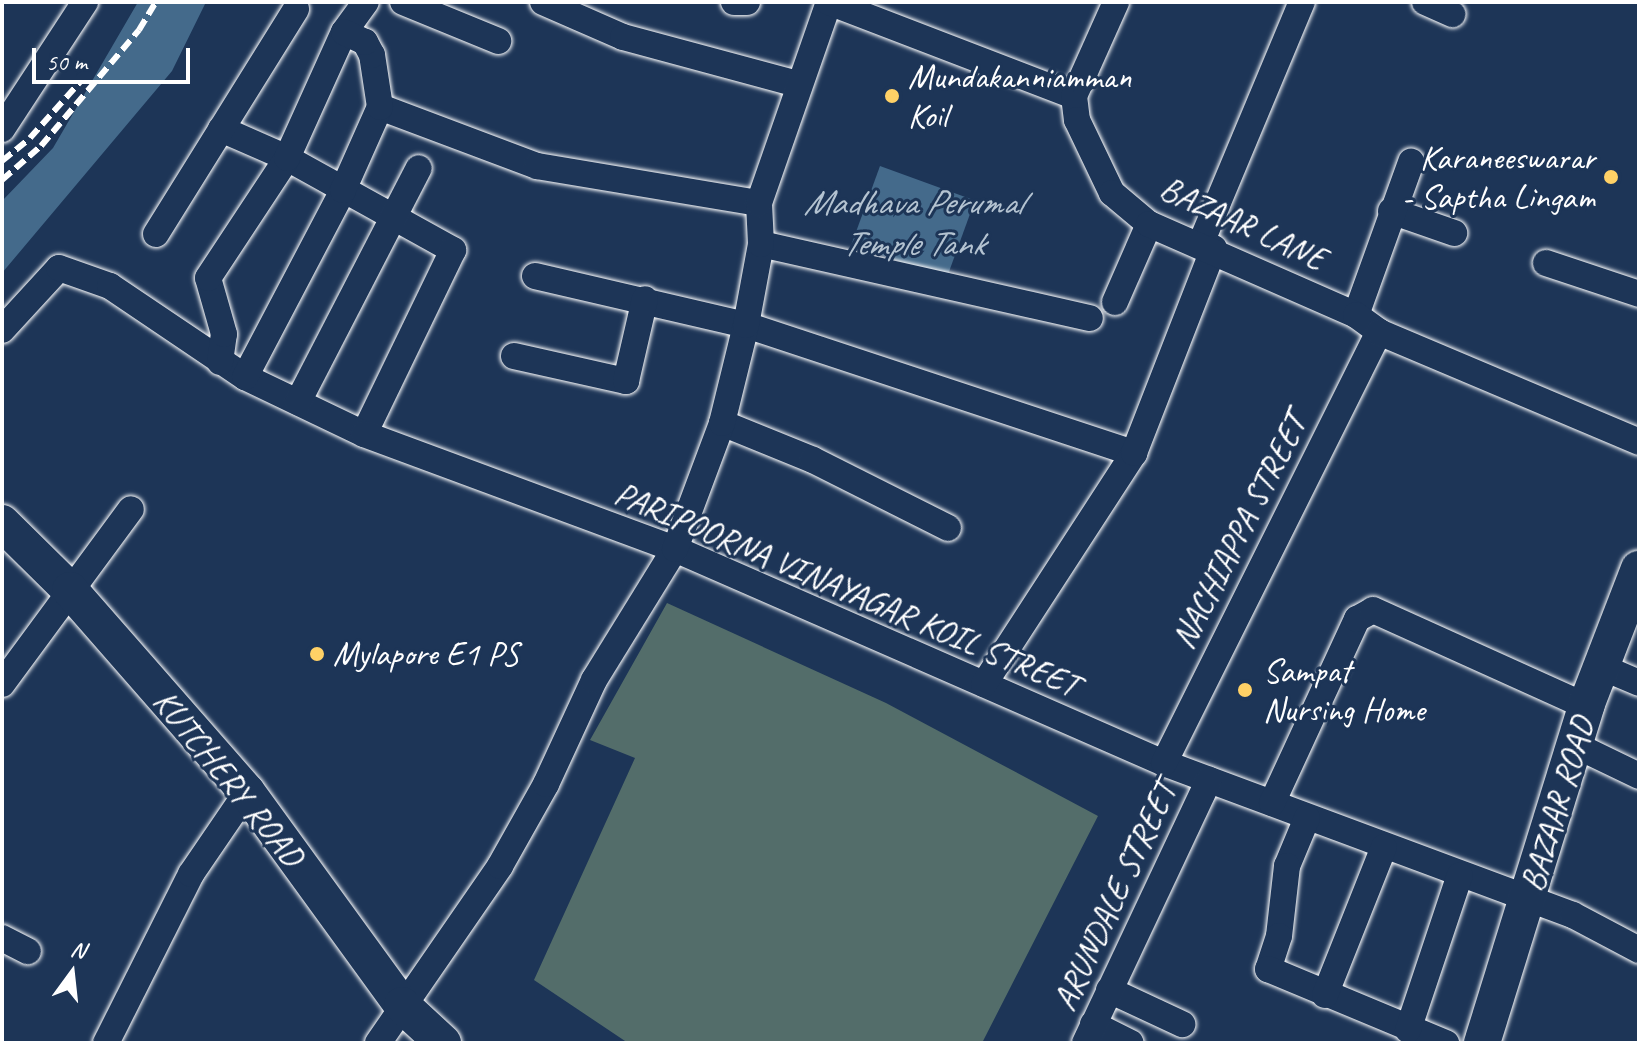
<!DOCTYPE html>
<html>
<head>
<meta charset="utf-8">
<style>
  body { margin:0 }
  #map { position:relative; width:1641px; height:1045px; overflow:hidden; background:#1d3557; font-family:Caveat,sans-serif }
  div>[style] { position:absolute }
  .green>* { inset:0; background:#536d6a }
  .water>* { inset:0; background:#446a8b; transform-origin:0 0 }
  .roads { filter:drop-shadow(0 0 2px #fff) drop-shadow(0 0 2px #fff) }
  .street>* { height:26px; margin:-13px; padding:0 13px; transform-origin:13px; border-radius:13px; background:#1d3557 }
  .secondary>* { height:36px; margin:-18px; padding:0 18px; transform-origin:18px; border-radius:18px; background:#1d3557 }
  .rail>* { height:6px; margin-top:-3px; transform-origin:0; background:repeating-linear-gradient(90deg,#fff 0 12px,transparent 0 18px) }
  .dots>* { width:22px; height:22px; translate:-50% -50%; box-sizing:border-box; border:4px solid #1d3557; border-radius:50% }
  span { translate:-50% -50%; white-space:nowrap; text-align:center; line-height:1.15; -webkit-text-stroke:6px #1d3557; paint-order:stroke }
  .poi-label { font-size:34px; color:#fff }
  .left { translate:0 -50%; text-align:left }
  .right { translate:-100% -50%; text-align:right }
  .street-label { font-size:34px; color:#fff }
  .water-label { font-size:36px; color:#b4c3d1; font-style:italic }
  .frame { position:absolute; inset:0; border:4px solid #fff; pointer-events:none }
  .north { position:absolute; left:32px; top:933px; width:80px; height:80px; -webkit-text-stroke:6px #1d3557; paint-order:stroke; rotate:15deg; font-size:22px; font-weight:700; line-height:32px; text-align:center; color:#fff }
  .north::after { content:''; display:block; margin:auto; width:28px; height:36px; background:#fff; clip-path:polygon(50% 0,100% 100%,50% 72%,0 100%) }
  .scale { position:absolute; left:32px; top:48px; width:158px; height:36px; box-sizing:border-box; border:4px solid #fff; border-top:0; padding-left:10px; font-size:24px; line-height:28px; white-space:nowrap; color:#fff; -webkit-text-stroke:6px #1d3557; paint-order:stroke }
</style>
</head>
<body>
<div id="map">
  <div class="green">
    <div style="clip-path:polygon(667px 603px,886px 703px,1098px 816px,982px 1043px,628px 1043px,534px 980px,635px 758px,590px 740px)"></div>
  </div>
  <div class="water">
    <div style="clip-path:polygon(138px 2px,206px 2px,172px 71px,2px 273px,2px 201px,53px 148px)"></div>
    <div style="left:880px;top:166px;width:101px;height:83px;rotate:20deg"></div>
  </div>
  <div class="roads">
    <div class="street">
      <div style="left:403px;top:2px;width:103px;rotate:22.3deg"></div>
      <div style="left:543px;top:2px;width:87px;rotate:23.6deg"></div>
      <div style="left:623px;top:37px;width:180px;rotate:15.1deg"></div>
      <div style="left:734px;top:2px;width:13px"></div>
      <div style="left:1425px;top:2px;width:30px;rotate:24deg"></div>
      <div style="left:1074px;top:96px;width:103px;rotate:-65.9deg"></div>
      <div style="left:380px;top:107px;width:168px;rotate:20.6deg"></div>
      <div style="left:537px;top:166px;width:225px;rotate:9.5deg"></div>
      <div style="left:2px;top:129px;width:152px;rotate:-56.8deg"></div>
      <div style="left:221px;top:129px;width:72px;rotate:23.7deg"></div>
      <div style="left:287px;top:158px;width:190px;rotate:29deg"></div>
      <div style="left:453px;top:250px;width:204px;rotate:115.8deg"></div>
      <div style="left:1391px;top:211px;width:67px;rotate:19.2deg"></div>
      <div style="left:156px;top:234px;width:265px;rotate:-58.1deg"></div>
      <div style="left:1201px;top:243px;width:261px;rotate:-67.3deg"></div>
      <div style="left:761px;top:244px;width:337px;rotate:12.7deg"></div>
      <div style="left:1546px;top:263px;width:98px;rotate:18.4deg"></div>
      <div style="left:535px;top:276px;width:217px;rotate:13.1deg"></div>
      <div style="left:746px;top:325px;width:409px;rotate:18.3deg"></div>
      <div style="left:1115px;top:302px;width:85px;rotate:-66.4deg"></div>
      <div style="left:1356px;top:315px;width:163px;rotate:-70.2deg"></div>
      <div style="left:2px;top:330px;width:84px;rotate:-47.4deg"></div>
      <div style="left:59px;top:268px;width:54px;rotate:19.4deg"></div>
      <div style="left:110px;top:286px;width:163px;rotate:34deg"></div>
      <div style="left:245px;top:377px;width:132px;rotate:25.6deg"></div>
      <div style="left:364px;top:434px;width:332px;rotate:20.3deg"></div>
      <div style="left:675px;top:549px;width:534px;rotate:23.64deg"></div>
      <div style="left:1164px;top:763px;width:436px;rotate:20.4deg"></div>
      <div style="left:1573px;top:915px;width:75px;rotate:27.9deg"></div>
      <div style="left:514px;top:356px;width:115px;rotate:12.6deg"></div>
      <div style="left:626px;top:381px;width:84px;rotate:-77deg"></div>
      <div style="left:220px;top:362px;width:28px;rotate:-82deg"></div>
      <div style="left:224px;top:334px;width:58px;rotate:-105.9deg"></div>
      <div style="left:208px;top:278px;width:144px;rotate:-56.6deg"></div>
      <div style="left:287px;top:158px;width:138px;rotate:-65.7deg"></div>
      <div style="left:344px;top:32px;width:37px;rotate:-54deg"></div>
      <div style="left:245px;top:377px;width:211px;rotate:-62.3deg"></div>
      <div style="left:343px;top:190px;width:91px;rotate:-66deg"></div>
      <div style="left:380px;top:107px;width:53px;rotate:-98.7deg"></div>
      <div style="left:372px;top:55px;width:15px;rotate:-118deg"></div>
      <div style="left:365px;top:42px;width:23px;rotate:-155deg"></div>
      <div style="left:298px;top:402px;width:263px;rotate:-62.7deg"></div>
      <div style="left:722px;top:423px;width:98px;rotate:22.1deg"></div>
      <div style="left:813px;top:460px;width:151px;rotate:26.7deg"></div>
      <div style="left:1604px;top:668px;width:38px;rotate:23deg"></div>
      <div style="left:2px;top:684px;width:217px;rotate:-53.6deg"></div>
      <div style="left:984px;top:684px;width:275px;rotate:-57deg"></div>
      <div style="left:1134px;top:453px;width:220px;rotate:-68.7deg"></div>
      <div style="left:1575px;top:745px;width:71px;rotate:25.8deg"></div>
      <div style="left:1164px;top:763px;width:482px;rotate:-63.5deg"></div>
      <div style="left:1272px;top:803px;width:203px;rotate:-65.2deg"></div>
      <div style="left:1357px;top:619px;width:18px;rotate:-29deg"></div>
      <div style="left:1373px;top:610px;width:234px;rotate:24.3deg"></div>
      <div style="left:1307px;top:818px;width:52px;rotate:112.6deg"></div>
      <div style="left:1287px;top:866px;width:70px;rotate:96.5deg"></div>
      <div style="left:1279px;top:936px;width:35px;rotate:108deg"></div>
      <div style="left:1268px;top:969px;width:193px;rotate:22.6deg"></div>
      <div style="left:2px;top:938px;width:29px;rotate:27deg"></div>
      <div style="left:1109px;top:990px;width:81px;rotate:25deg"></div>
      <div style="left:1325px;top:995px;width:159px;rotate:-68.3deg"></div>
      <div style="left:1093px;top:1024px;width:42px;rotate:26.6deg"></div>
      <div style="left:1408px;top:1030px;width:163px;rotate:-71.5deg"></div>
      <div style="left:106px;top:1043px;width:189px;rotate:-63.3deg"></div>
      <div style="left:191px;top:874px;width:99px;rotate:-55.7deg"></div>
      <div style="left:378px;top:1043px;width:215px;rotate:-55.4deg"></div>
      <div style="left:500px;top:866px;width:94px;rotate:-60.7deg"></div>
      <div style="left:546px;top:784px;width:115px;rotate:-65.2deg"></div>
      <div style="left:594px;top:680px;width:154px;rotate:-58.3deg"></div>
      <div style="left:675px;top:549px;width:134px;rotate:-69.5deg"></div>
      <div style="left:722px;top:423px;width:101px;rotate:-76.2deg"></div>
      <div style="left:746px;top:325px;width:82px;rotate:-79.5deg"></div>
      <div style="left:761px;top:244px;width:41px;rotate:-92.8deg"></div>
      <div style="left:759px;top:203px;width:213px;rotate:-70.8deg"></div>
      <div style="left:829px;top:2px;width:262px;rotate:21deg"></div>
      <div style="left:1074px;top:96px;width:24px;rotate:83deg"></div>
      <div style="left:1077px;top:120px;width:81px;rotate:64.4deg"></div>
      <div style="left:1112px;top:193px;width:48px;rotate:40deg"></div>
      <div style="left:1149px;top:224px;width:226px;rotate:23.7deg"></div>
      <div style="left:1356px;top:315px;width:29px;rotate:36deg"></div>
      <div style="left:1379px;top:332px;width:282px;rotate:22.9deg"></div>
      <div style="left:1085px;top:1043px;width:291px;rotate:-64.8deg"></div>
    </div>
    <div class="secondary">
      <div style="left:2px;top:523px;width:95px;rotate:44.6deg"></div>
      <div style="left:70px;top:590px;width:269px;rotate:48.8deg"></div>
      <div style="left:247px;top:792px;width:263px;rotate:54deg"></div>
      <div style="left:402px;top:1005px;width:56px;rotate:42.8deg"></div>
      <div style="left:1482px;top:1043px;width:353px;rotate:-72.8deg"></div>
      <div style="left:1586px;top:706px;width:147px;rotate:-68.9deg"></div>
    </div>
  </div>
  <div class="rail">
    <div style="left:2px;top:161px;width:36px;rotate:-39deg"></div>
    <div style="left:30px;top:138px;width:75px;rotate:-48.2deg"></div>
    <div style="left:2px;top:180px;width:52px;rotate:-41.1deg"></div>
    <div style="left:41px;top:146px;width:152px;rotate:-49.8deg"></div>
    <div style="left:139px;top:30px;width:33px;rotate:-59deg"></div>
  </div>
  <div class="dots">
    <div style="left:892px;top:96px;background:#ffd166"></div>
    <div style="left:1611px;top:177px;background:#ffd166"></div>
    <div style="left:317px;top:654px;background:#ffd166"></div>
    <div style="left:1245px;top:690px;background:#ffd166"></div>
  </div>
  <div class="poi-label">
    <span class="left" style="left:908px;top:96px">Mundakanniamman<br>Koil</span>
    <span class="right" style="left:1595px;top:177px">Karaneeswarar<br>- Saptha Lingam</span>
    <span class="left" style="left:333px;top:654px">Mylapore E1 PS</span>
    <span class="left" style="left:1263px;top:690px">Sampat<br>Nursing Home</span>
  </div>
  <div class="street-label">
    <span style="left:1243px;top:223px;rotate:25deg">BAZAAR LANE</span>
    <span style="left:1239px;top:531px;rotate:-63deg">NACHIAPPA STREET</span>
    <span style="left:847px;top:589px;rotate:23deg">PARIPOORNA VINAYAGAR KOIL STREET</span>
    <span style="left:229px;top:778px;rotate:51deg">KUTCHERY ROAD</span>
    <span style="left:1557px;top:804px;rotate:-73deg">BAZAAR ROAD</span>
    <span style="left:1114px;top:896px;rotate:-65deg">ARUNDALE STREET</span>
  </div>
  <div class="water-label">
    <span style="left:913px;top:223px">Madhava Perumal<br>Temple Tank</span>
  </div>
  <div class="frame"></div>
  <div class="north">N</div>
  <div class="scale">50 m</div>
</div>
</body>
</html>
